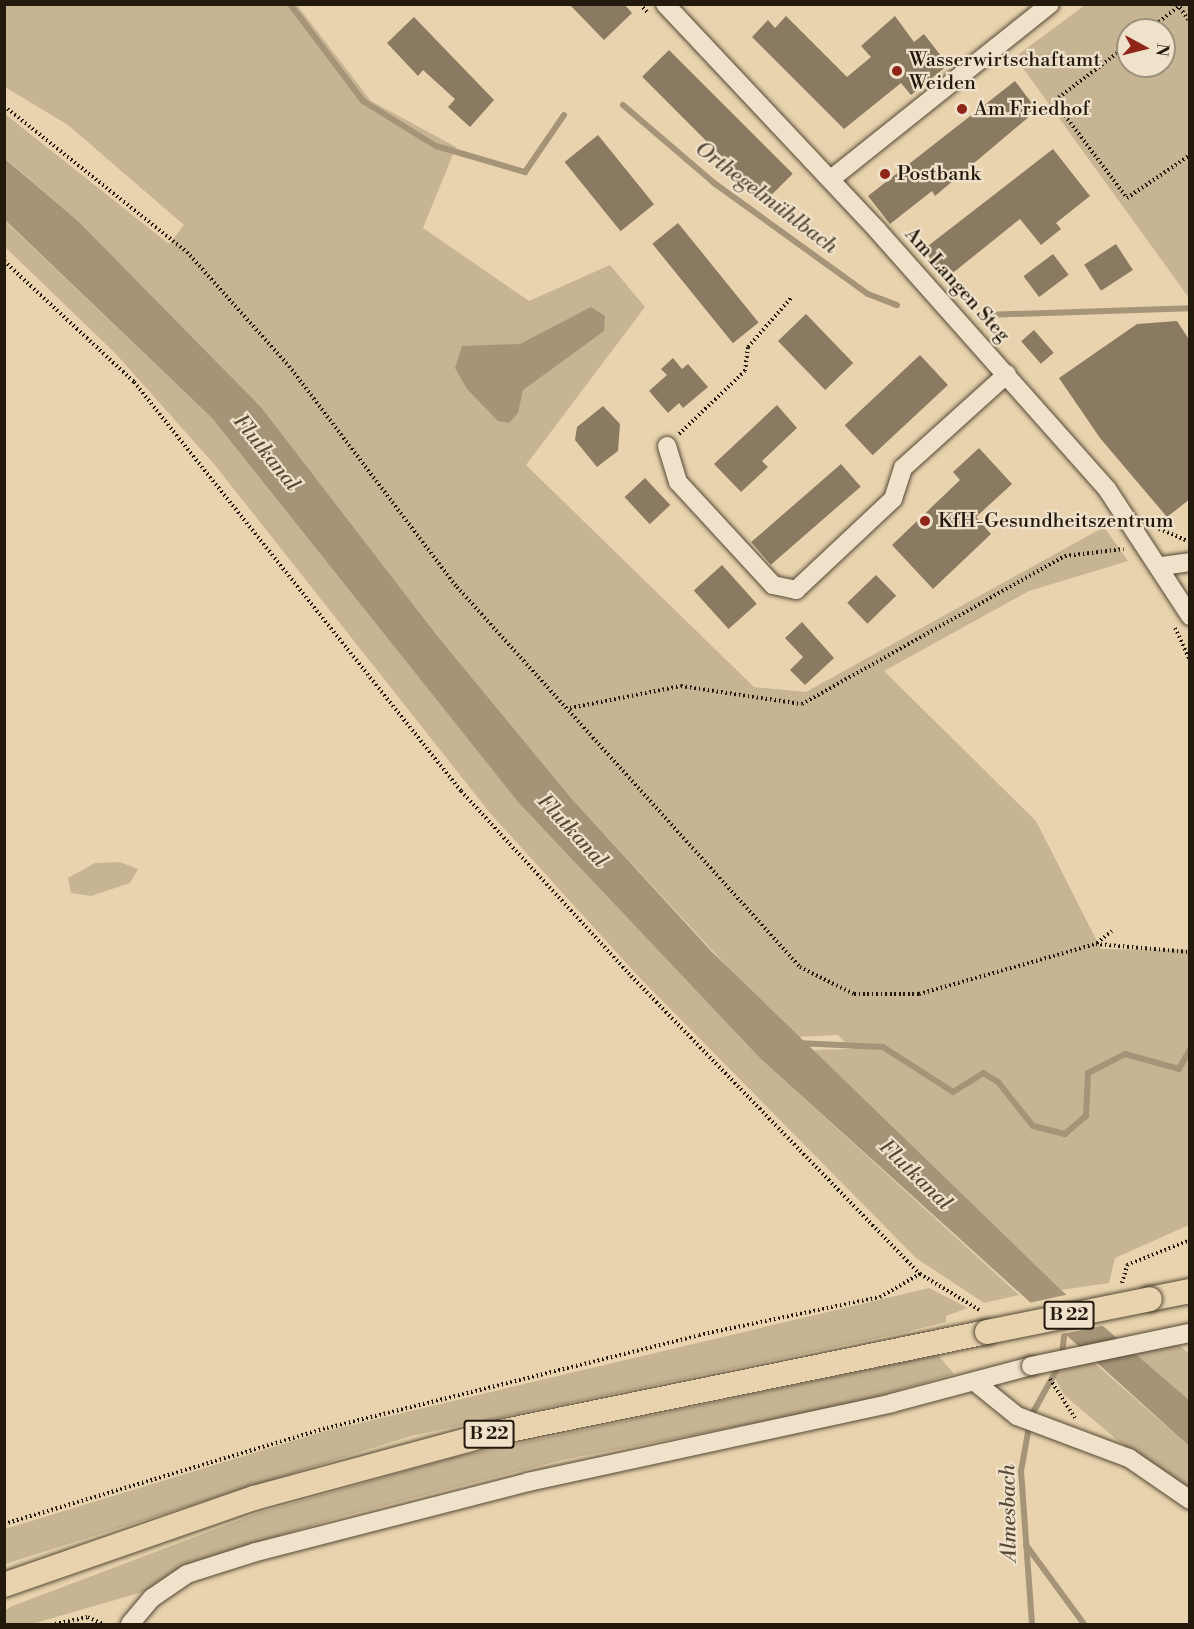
<!DOCTYPE html>
<html>
<head>
<meta charset="utf-8">
<style>
  body { margin:0 }
  #map { position:relative; width:1194px; height:1629px; overflow:hidden; background:#e8d3ae; font-family:"Libre Bodoni",serif }
  div>[style] { position:absolute }
  .green>* { inset:0; background:#c7b493 }
  .water>* { inset:0; background:#a59477 }
  .pier>* { inset:0; background:#e8d3ae }
  .stream>* { height:6px; margin:-3px; padding:0 3px; transform-origin:3px; border-radius:3px; background:#a59477 }
  .building>* { inset:0; background:#897a61; transform-origin:0 0 }
  .path>* { height:4px; margin-top:-2px; transform-origin:0; background:repeating-linear-gradient(90deg,#231a0d 0 1.5px,transparent 0 4.5px) }
  .roads { filter:drop-shadow(0 0 2px #544835) drop-shadow(0 0 2px #544835) }
  .minor>* { height:18px; margin:-9px; padding:0 9px; transform-origin:9px; border-radius:9px; background:#f0e2ca }
  .major>* { height:24px; margin:-12px; padding:0 12px; transform-origin:12px; border-radius:12px; background:#e8d3ae }
  .bridges { filter:drop-shadow(0 0 2px #544835) drop-shadow(0 0 2px #544835) }
  .minor-bridge>* { height:18px; margin:-9px; padding:0 9px; transform-origin:9px; border-radius:9px; background:#f0e2ca }
  .major-bridge>* { height:24px; margin:-12px; padding:0 12px; transform-origin:12px; border-radius:12px; background:#e8d3ae }
  .dots>* { width:16px; height:16px; translate:-50% -50%; box-sizing:border-box; border:3px solid #f0e2ca; border-radius:50% }
  span { translate:-50% -50%; white-space:nowrap; text-align:center; line-height:1.15; -webkit-text-stroke:4.5px #f0e2ca; paint-order:stroke }
  .shield-label span { padding:2px 4px; background:#f0e2ca; border:2px solid; border-radius:4px; -webkit-text-stroke-width:0 }
  .shield-label { font-size:18px; color:#231a0d; font-weight:700 }
  .poi-label { font-size:20px; color:#231a0d }
  .left { translate:0 -50%; text-align:left }
  .street-label { font-size:20px; color:#231a0d }
  .water-label { font-size:21px; color:#574b37; font-style:italic }
  .frame { position:absolute; inset:0; border:6px solid #231a0d; pointer-events:none }
  .north { position:absolute; left:1116px; top:18px; width:60px; height:60px; box-sizing:border-box; background:#f0e2ca; border:2px solid #9e927e; border-radius:50%; rotate:97deg; font-size:16px; font-weight:700; line-height:24px; text-align:center; color:#231a0d }
  .north::after { content:''; display:block; margin:auto; width:21px; height:27px; background:#8f2418; clip-path:polygon(50% 0,100% 100%,50% 72%,0 100%) }
</style>
</head>
<body>
<div id="map">
  <div class="green">
    <div style="clip-path:polygon(5px 5px,297px 5px,371px 101px,456px 147px,423px 228px,529px 301px,610px 265px,645px 307px,526px 465px,754px 687px,806px 692px,1104px 527px,1128px 561px,1029px 591px,884px 671px,1036px 821px,1101px 949px,1189px 950px,1189px 1225px,1115px 1258px,1109px 1283px,1061px 1290px,809px 1050px,851px 1049px,838px 1035px,796px 1037px,760px 1002px,572px 799px,439px 638px,261px 407px,78px 221px,5px 158px,5px 114px,169px 244px,184px 225px,68px 125px,5px 87px)"></div>
    <div style="clip-path:polygon(evenodd,1085px 5px,1189px 5px,1189px 298px,1015px 57px,1085px 5px,1128px 30px,1164px 30px,1164px 66px,1128px 66px,1128px 30px)"></div>
    <div style="clip-path:polygon(4px 220px,213px 419px,762px 1060px,1019px 1295px,984px 1303px,916px 1258px,637px 975px,490px 813px,214px 464px,116px 354px,5px 247px)"></div>
    <div style="clip-path:polygon(120px 862px,138px 869px,130px 883px,91px 896px,71px 893px,68px 878px,95px 863px)"></div>
    <div style="clip-path:polygon(929px 1288px,968px 1308px,946px 1316px,946px 1322px,898px 1334px,411px 1436px,5px 1564px,5px 1529px,322px 1432px)"></div>
    <div style="clip-path:polygon(1175px 1341px,1189px 1354px,1189px 1400px,1130px 1350px)"></div>
    <div style="clip-path:polygon(938px 1355px,954px 1374px,848px 1405px,562px 1460px,340px 1517px,193px 1562px,146px 1591px,32px 1624px,5px 1624px,5px 1611px,10px 1607px,258px 1513px,455px 1457px)"></div>
    <div style="clip-path:polygon(1090px 1359px,1189px 1446px,1189px 1489px,1128px 1449px,1064px 1395px,1049px 1367px)"></div>
  </div>
  <div class="water">
    <div style="clip-path:polygon(4px 158px,78px 221px,261px 407px,439px 638px,572px 799px,712px 952px,1061px 1290px,1189px 1400px,1189px 1446px,762px 1060px,519px 803px,213px 419px,5px 220px)"></div>
    <div style="clip-path:polygon(591px 307px,605px 316px,604px 331px,523px 390px,518px 413px,509px 423px,498px 421px,467px 389px,455px 368px,462px 346px,520px 344px)"></div>
  </div>
  <div class="pier">
    <div style="clip-path:polygon(1070px 1294px,1106px 1325px,1058px 1335px,1024px 1304px)"></div>
  </div>
  <div class="stream">
    <div style="left:290px;top:4px;width:121px;rotate:53deg"></div>
    <div style="left:363px;top:101px;width:86px;rotate:31.7deg"></div>
    <div style="left:436px;top:146px;width:93px;rotate:16.3deg"></div>
    <div style="left:525px;top:172px;width:69px;rotate:-55.6deg"></div>
    <div style="left:623px;top:105px;width:120px;rotate:40.6deg"></div>
    <div style="left:714px;top:183px;width:190px;rotate:35.8deg"></div>
    <div style="left:868px;top:294px;width:31px;rotate:21deg"></div>
    <div style="left:984px;top:315px;width:206px;rotate:-1.9deg"></div>
    <div style="left:796px;top:1043px;width:87px;rotate:2.6deg"></div>
    <div style="left:883px;top:1047px;width:83px;rotate:32.7deg"></div>
    <div style="left:953px;top:1092px;width:36px;rotate:-32deg"></div>
    <div style="left:983px;top:1073px;width:17px;rotate:31deg"></div>
    <div style="left:998px;top:1082px;width:56px;rotate:51.5deg"></div>
    <div style="left:1033px;top:1126px;width:33px;rotate:14deg"></div>
    <div style="left:1065px;top:1134px;width:28px;rotate:-41deg"></div>
    <div style="left:1086px;top:1116px;width:43px;rotate:-87.3deg"></div>
    <div style="left:1088px;top:1073px;width:42px;rotate:-27.2deg"></div>
    <div style="left:1125px;top:1054px;width:56px;rotate:15.5deg"></div>
    <div style="left:1179px;top:1069px;width:23px;rotate:-61deg"></div>
    <div style="left:1026px;top:1545px;width:98px;rotate:53.7deg"></div>
    <div style="left:1032px;top:1624px;width:153px;rotate:-94.1deg"></div>
    <div style="left:1021px;top:1471px;width:56px;rotate:-79.7deg"></div>
    <div style="left:1031px;top:1416px;width:62px;rotate:-60.9deg"></div>
    <div style="left:1061px;top:1362px;width:26px;rotate:-83deg"></div>
  </div>
  <div class="building">
    <div style="clip-path:polygon(569px 4px,624px 4px,632px 13px,604px 40px)"></div>
    <div style="clip-path:polygon(786px 16px,847px 77px,871px 57px,861px 46px,895px 16px,914px 42px,924px 34px,948px 65px,911px 95px,901px 83px,844px 129px,752px 37px,768px 20px,775px 28px)"></div>
    <div style="clip-path:polygon(414px 17px,494px 100px,470px 127px,448px 107px,455px 99px,423px 70px,418px 76px,387px 43px)"></div>
    <div style="left:669px;top:50px;width:175px;height:38px;rotate:45deg"></div>
    <div style="clip-path:polygon(1015px 81px,1037px 110px,935px 196px,932px 191px,890px 224px,868px 196px)"></div>
    <div style="left:598px;top:135px;width:89px;height:43px;rotate:51deg"></div>
    <div style="clip-path:polygon(1053px 149px,1090px 196px,1056px 223px,1061px 229px,1041px 245px,1020px 219px,944px 280px,924px 249px)"></div>
    <div style="left:678px;top:223px;width:128px;height:33px;rotate:51deg"></div>
    <div style="left:1116px;top:244px;width:31px;height:38px;rotate:57deg"></div>
    <div style="left:1053px;top:254px;width:26px;height:37px;rotate:53deg"></div>
    <div style="left:806px;top:314px;width:68px;height:39px;rotate:46deg"></div>
    <div style="clip-path:polygon(1177px 321px,1190px 341px,1190px 499px,1167px 517px,1100px 438px,1059px 378px,1137px 324px)"></div>
    <div style="left:1034px;top:330px;width:30px;height:17px;rotate:49deg"></div>
    <div style="left:920px;top:355px;width:41px;height:103px;rotate:47deg"></div>
    <div style="clip-path:polygon(673px 358px,682px 369px,688px 364px,708px 387px,683px 408px,679px 403px,668px 413px,649px 391px,667px 375px,661px 369px)"></div>
    <div style="clip-path:polygon(777px 405px,797px 428px,762px 461px,768px 467px,741px 492px,714px 464px)"></div>
    <div style="clip-path:polygon(603px 406px,620px 424px,618px 451px,597px 467px,575px 440px,577px 427px)"></div>
    <div style="clip-path:polygon(979px 448px,1012px 484px,976px 517px,991px 534px,933px 589px,892px 545px,960px 480px,953px 472px)"></div>
    <div style="left:841px;top:464px;width:30px;height:119px;rotate:49deg"></div>
    <div style="left:645px;top:478px;width:37px;height:28px;rotate:47deg"></div>
    <div style="left:722px;top:565px;width:52px;height:38px;rotate:48deg"></div>
    <div style="left:876px;top:575px;width:29px;height:40px;rotate:46deg"></div>
    <div style="clip-path:polygon(802px 622px,834px 658px,805px 685px,790px 670px,803px 657px,785px 638px)"></div>
  </div>
  <div class="path">
    <div style="left:640px;top:4px;width:11px;rotate:49deg"></div>
    <div style="left:1177px;top:4px;width:22px;rotate:54deg"></div>
    <div style="left:1148px;top:30px;width:43px;rotate:-37.4deg"></div>
    <div style="left:1128px;top:45px;width:93px;rotate:142.9deg"></div>
    <div style="left:1054px;top:101px;width:121px;rotate:53deg"></div>
    <div style="left:1127px;top:198px;width:76px;rotate:-34.3deg"></div>
    <div style="left:4px;top:106px;width:234px;rotate:38.6deg"></div>
    <div style="left:187px;top:252px;width:153px;rotate:48.2deg"></div>
    <div style="left:289px;top:366px;width:278px;rotate:52.8deg"></div>
    <div style="left:457px;top:587px;width:512px;rotate:47.93deg"></div>
    <div style="left:800px;top:967px;width:60px;rotate:26.6deg"></div>
    <div style="left:854px;top:994px;width:65px"></div>
    <div style="left:919px;top:994px;width:184px;rotate:-15.8deg"></div>
    <div style="left:1096px;top:944px;width:94px;rotate:4.9deg"></div>
    <div style="left:4px;top:261px;width:178px;rotate:42.9deg"></div>
    <div style="left:134px;top:382px;width:524px;rotate:51.36deg"></div>
    <div style="left:461px;top:791px;width:251px;rotate:47.4deg"></div>
    <div style="left:631px;top:976px;width:415px;rotate:45.9deg"></div>
    <div style="left:920px;top:1274px;width:71px;rotate:31.2deg"></div>
    <div style="left:679px;top:434px;width:91px;rotate:-43.7deg"></div>
    <div style="left:745px;top:371px;width:24px;rotate:-83deg"></div>
    <div style="left:748px;top:347px;width:67px;rotate:-48.7deg"></div>
    <div style="left:1155px;top:527px;width:38px;rotate:23deg"></div>
    <div style="left:1175px;top:628px;width:35px;rotate:65deg"></div>
    <div style="left:570px;top:708px;width:113px;rotate:-11.2deg"></div>
    <div style="left:681px;top:686px;width:122px;rotate:8.5deg"></div>
    <div style="left:802px;top:704px;width:302px;rotate:-29.4deg"></div>
    <div style="left:1065px;top:556px;width:59px;rotate:-6.8deg"></div>
    <div style="left:1097px;top:943px;width:19px;rotate:-39deg"></div>
    <div style="left:1122px;top:1283px;width:19px;rotate:-74deg"></div>
    <div style="left:1127px;top:1265px;width:68px;rotate:-21.6deg"></div>
    <div style="left:1050px;top:1379px;width:46px;rotate:57.3deg"></div>
    <div style="left:4px;top:1524px;width:337px;rotate:-16.6deg"></div>
    <div style="left:327px;top:1428px;width:383px;rotate:-14deg"></div>
    <div style="left:699px;top:1335px;width:185px;rotate:-11.9deg"></div>
    <div style="left:880px;top:1297px;width:46px;rotate:-29.9deg"></div>
    <div style="left:55px;top:1624px;width:34px;rotate:-12deg"></div>
    <div style="left:88px;top:1617px;width:17px;rotate:25deg"></div>
  </div>
  <div class="roads">
    <div class="minor">
      <div style="left:665px;top:4px;width:311px;rotate:46.8deg"></div>
      <div style="left:878px;top:231px;width:345px;rotate:48.4deg"></div>
      <div style="left:1107px;top:489px;width:152px;rotate:56.8deg"></div>
      <div style="left:831px;top:179px;width:280px;rotate:-38.6deg"></div>
      <div style="left:667px;top:446px;width:38px;rotate:73deg"></div>
      <div style="left:678px;top:482px;width:140px;rotate:47.3deg"></div>
      <div style="left:773px;top:585px;width:24px;rotate:12deg"></div>
      <div style="left:796px;top:590px;width:133px;rotate:-43.2deg"></div>
      <div style="left:893px;top:499px;width:33px;rotate:-72deg"></div>
      <div style="left:903px;top:468px;width:140px;rotate:-42.1deg"></div>
      <div style="left:1162px;top:566px;width:28px;rotate:-8deg"></div>
      <div style="left:975px;top:1382px;width:54px;rotate:39deg"></div>
      <div style="left:1017px;top:1416px;width:120px;rotate:20.6deg"></div>
      <div style="left:1129px;top:1458px;width:74px;rotate:34.5deg"></div>
      <div style="left:130px;top:1624px;width:34px;rotate:-50deg"></div>
      <div style="left:152px;top:1598px;width:42px;rotate:-34.4deg"></div>
      <div style="left:187px;top:1574px;width:72px;rotate:-17.7deg"></div>
      <div style="left:256px;top:1552px;width:281px;rotate:-14.4deg"></div>
      <div style="left:528px;top:1482px;width:372px;rotate:-12.2deg"></div>
      <div style="left:892px;top:1403px;width:144px;rotate:-14.9deg"></div>
    </div>
    <div class="major">
      <div style="left:1150px;top:1299px;width:41px;rotate:-11.3deg"></div>
      <div style="left:4px;top:1585px;width:265px;rotate:-19.2deg"></div>
      <div style="left:254px;top:1498px;width:245px;rotate:-15.2deg"></div>
      <div style="left:490px;top:1434px;width:507px;rotate:-11.6deg"></div>
    </div>
  </div>
  <div class="bridges">
    <div class="minor-bridge">
      <div style="left:1031px;top:1366px;width:161px;rotate:-11.8deg"></div>
    </div>
    <div class="major-bridge">
      <div style="left:987px;top:1332px;width:166px;rotate:-11.4deg"></div>
    </div>
  </div>
  <div class="dots">
    <div style="left:897px;top:71px;background:#8f2418"></div>
    <div style="left:962px;top:109px;background:#8f2418"></div>
    <div style="left:885px;top:174px;background:#8f2418"></div>
    <div style="left:925px;top:521px;background:#8f2418"></div>
  </div>
  <div class="shield-label">
    <span style="left:1069px;top:1315px">B 22</span>
    <span style="left:489px;top:1434px">B 22</span>
  </div>
  <div class="poi-label">
    <span class="left" style="left:909px;top:72px">Wasserwirtschaftamt<br>Weiden</span>
    <span class="left" style="left:974px;top:109px">Am Friedhof</span>
    <span class="left" style="left:897px;top:174px">Postbank</span>
    <span class="left" style="left:938px;top:521px">KfH-Gesundheitszentrum</span>
  </div>
  <div class="street-label">
    <span style="left:957px;top:285px;rotate:48deg">Am Langen Steg</span>
  </div>
  <div class="water-label">
    <span style="left:766px;top:198px;rotate:37deg">Orthegelmühlbach</span>
    <span style="left:266px;top:453px;rotate:51deg">Flutkanal</span>
    <span style="left:572px;top:831px;rotate:47deg">Flutkanal</span>
    <span style="left:915px;top:1175px;rotate:44deg">Flutkanal</span>
    <span style="left:1009px;top:1513px;rotate:-91deg">Almesbach</span>
  </div>
  <div class="frame"></div>
  <div class="north">N</div>
</div>
</body>
</html>
